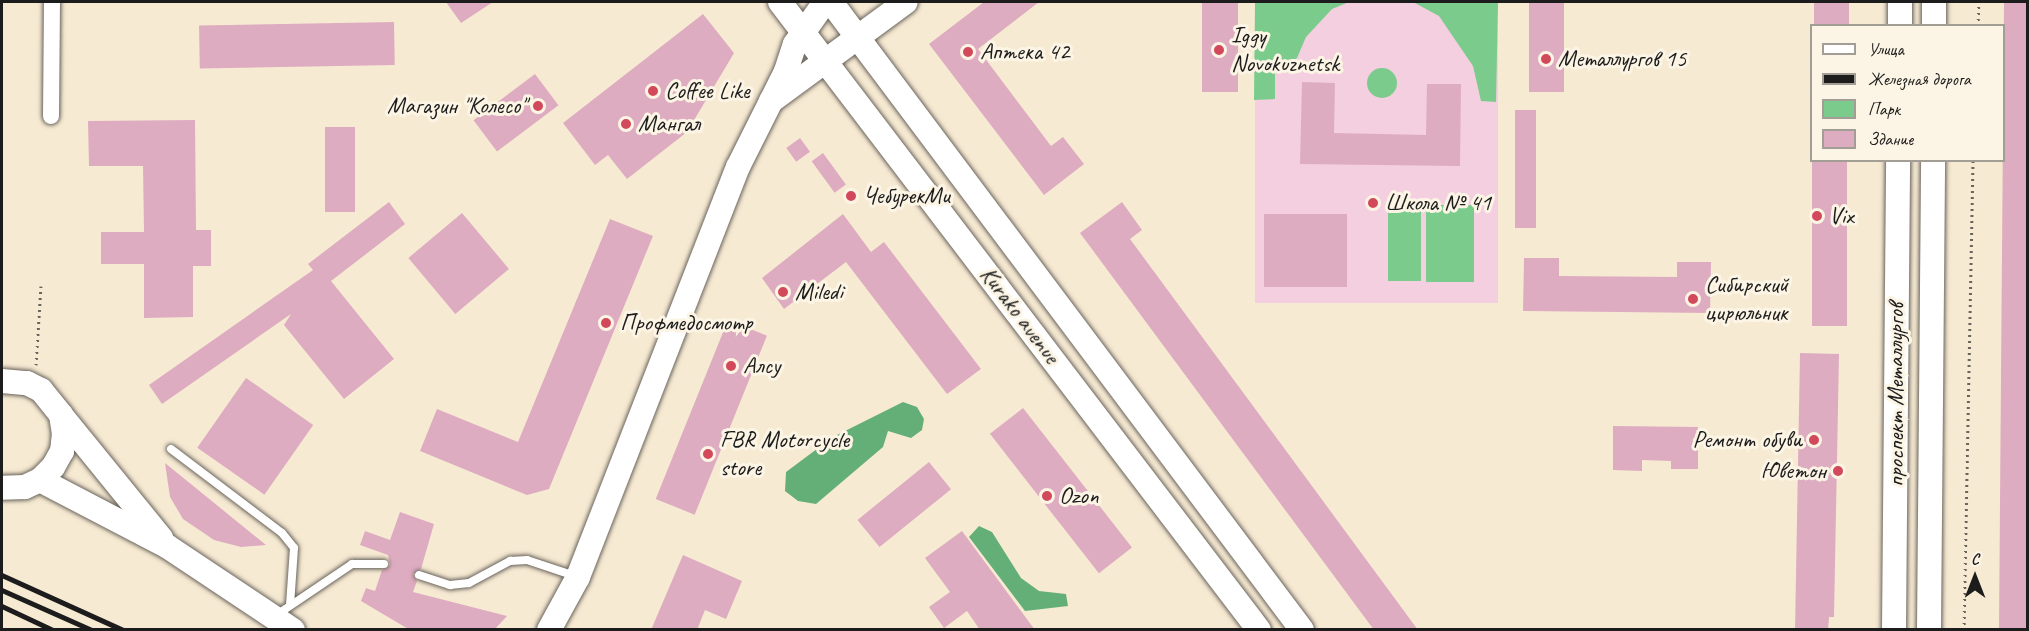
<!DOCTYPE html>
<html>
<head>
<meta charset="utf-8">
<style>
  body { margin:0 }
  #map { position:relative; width:2029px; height:631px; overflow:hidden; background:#f7ead3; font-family:Caveat,sans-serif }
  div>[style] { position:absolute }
  .built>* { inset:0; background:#f3cfe0; transform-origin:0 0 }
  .green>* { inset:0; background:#7bcb8c; transform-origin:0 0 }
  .round { border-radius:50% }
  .forest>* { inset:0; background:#64af78 }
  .building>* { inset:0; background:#deacc0; transform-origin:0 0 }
  .path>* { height:3px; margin-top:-1.5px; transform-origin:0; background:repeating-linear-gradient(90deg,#69645c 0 1.5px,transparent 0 6px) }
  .roads { filter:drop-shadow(0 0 2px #69645c) drop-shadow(0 0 2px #69645c) }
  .lane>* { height:8px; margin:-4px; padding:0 4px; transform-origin:4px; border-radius:4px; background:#fff }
  .street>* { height:16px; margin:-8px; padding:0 8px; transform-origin:8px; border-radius:8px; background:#fff }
  .secondary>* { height:24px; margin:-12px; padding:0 12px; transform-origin:12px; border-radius:12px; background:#fff }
  .rail>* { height:4.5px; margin:-2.25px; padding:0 2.25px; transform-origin:2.25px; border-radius:2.25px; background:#1c1c1c }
  .dots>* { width:16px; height:16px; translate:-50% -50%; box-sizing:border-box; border:3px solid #fcf5e5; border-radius:50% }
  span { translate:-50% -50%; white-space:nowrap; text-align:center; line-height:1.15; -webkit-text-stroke:6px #fcf5e5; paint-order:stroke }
  .poi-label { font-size:24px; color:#1c1c1c }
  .left { translate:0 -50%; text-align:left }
  .right { translate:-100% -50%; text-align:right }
  .street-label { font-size:24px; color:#1c1c1c }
  .frame { position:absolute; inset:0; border:3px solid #1c1c1c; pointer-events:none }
  .legend { position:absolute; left:1810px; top:24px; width:195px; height:138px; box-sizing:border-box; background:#fcf5e5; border:2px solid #a29e95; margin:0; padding:8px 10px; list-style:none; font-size:18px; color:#1c1c1c }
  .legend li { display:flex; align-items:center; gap:12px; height:30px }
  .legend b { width:30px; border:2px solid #a29e95 }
  .north { position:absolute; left:1945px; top:547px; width:60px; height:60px; -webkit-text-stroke:4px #fcf5e5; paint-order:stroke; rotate:0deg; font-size:16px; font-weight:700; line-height:24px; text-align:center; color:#1c1c1c }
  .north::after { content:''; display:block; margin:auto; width:21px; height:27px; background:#1c1c1c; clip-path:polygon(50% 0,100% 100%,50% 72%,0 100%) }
</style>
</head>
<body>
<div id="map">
  <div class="built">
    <div style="left:1255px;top:2px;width:243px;height:301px"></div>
  </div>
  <div class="green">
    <div style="clip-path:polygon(1255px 2px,1349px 2px,1332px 9px,1306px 37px,1297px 58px,1286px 66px,1275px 67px,1275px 99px,1254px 100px)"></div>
    <div style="clip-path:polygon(1413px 2px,1498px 2px,1496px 102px,1481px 101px,1473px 66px,1439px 16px)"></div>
    <div class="round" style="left:1367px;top:68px;width:30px;height:30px"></div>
    <div style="left:1388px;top:205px;width:33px;height:76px"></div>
    <div style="left:1426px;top:205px;width:48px;height:77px"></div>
  </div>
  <div class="forest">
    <div style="clip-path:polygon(903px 402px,917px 407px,924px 419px,922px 430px,911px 438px,888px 431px,883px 447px,816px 504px,798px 501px,785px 491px,786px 472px,833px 437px)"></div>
    <div style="clip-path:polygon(979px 526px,992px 532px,1021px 578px,1039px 591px,1066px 594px,1068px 606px,1025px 611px,969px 537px)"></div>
  </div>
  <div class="building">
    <div style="clip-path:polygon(446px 2px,493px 2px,461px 23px)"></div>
    <div style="clip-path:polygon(984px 2px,1039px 2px,978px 49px,1051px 146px,1063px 137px,1084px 164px,1044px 195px,929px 44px)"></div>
    <div style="left:1202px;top:2px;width:36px;height:90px"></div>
    <div style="left:1529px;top:2px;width:35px;height:90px"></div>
    <div style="left:1814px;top:2px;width:35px;height:24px"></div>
    <div style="clip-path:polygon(2004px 2px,2028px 2px,2028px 630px,1999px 630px)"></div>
    <div style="clip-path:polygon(703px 14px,734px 53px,687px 132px,627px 179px,608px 155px,595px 165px,563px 123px)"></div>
    <div style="left:394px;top:22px;width:43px;height:195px;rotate:89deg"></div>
    <div style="left:535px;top:74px;width:39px;height:77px;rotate:53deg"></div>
    <div style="clip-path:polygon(1302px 82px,1335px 83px,1334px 133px,1426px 135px,1427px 84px,1461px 84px,1460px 166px,1300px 164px)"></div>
    <div style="left:1515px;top:110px;width:21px;height:118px"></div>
    <div style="clip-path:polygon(195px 120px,196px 230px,211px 230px,211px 266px,193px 266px,193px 317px,144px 318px,144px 264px,101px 264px,101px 232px,144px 232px,143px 166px,89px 166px,88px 121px)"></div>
    <div style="left:325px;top:127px;width:30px;height:85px"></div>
    <div style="left:800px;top:138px;width:17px;height:17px;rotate:54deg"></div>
    <div style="left:823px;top:153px;width:39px;height:14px;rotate:54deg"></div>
    <div style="left:1812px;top:160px;width:35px;height:166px"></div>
    <div style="clip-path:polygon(389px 202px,405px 224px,331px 281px,394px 359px,344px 399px,284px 325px,291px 314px,162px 404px,149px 385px,313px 270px,308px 264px)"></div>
    <div style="clip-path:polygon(1122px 202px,1142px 230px,1130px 239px,1418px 630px,1374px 630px,1080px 233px)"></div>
    <div style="left:462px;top:213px;width:73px;height:70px;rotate:50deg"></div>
    <div style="clip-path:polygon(843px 214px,871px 252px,884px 242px,981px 369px,947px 394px,846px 262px,784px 309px,762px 278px)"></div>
    <div style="left:1264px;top:214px;width:83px;height:73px"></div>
    <div style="clip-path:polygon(610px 219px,653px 236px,549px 489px,527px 495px,420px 451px,437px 409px,518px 442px)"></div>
    <div style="clip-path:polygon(1524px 258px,1559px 258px,1559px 276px,1677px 277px,1677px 262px,1711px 262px,1710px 313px,1523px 311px)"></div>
    <div style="left:728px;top:320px;width:42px;height:193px;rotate:22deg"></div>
    <div style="clip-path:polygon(1800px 353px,1839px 354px,1834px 617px,1829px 617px,1828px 630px,1795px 630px)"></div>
    <div style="left:246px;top:378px;width:82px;height:85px;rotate:35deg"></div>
    <div style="left:1023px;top:408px;width:177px;height:42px;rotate:52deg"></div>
    <div style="clip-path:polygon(1613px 426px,1698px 427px,1698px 469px,1671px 469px,1671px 461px,1642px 460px,1642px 471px,1613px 470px)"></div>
    <div style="left:929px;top:462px;width:35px;height:92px;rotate:51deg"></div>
    <div style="clip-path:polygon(165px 463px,266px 545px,241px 547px,214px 540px,183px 519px,170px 497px)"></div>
    <div style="clip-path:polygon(400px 512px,434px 524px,421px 569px,413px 574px,417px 581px,413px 592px,507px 616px,494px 630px,410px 630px,361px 601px,366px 588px,375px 591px,382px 570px,390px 565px,388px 555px,360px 545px,365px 531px,390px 540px)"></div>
    <div style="clip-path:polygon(962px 531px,1035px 630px,980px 630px,967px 611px,944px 628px,929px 607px,950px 592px,925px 558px)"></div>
    <div style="clip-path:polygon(683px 555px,742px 581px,726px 619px,705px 610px,697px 630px,651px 630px)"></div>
  </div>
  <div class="path">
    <div style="left:1978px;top:26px;width:24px;rotate:-88deg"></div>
    <div style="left:36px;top:365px;width:79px;rotate:-86.4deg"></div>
    <div style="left:1964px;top:630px;width:470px;rotate:-88.9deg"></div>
  </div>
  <div class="roads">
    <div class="lane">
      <div style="left:171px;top:449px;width:139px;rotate:37.1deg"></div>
      <div style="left:282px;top:533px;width:19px;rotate:51deg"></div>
      <div style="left:294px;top:548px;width:57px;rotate:94deg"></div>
      <div style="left:419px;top:575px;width:33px;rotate:18deg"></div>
      <div style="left:450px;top:585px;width:19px;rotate:-6deg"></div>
      <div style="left:469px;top:583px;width:47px;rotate:-28.2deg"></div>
      <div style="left:510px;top:561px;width:17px;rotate:-3deg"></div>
      <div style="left:527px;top:560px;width:51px;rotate:18.4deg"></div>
      <div style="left:275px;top:616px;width:93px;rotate:-34deg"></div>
      <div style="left:352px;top:564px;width:32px"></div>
    </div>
    <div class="street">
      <div style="left:51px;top:116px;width:114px;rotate:-89.5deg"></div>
    </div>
    <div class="secondary">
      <div style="left:780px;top:2px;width:790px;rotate:52.67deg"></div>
      <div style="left:831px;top:2px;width:785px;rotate:53.13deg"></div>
      <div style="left:1900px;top:26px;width:24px;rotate:-90deg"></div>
      <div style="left:1934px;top:26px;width:24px;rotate:-90deg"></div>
      <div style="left:771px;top:101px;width:167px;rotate:-36.3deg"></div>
      <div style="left:2px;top:381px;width:25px;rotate:5deg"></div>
      <div style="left:27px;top:383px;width:16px;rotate:27deg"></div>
      <div style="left:41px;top:390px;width:32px;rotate:51deg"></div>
      <div style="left:61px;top:415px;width:18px;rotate:81deg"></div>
      <div style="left:64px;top:433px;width:18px;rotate:96deg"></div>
      <div style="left:62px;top:451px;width:18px;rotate:119deg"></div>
      <div style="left:53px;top:467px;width:18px;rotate:135deg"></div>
      <div style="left:40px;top:480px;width:17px;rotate:155deg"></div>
      <div style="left:25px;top:487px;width:23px;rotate:178deg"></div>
      <div style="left:61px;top:415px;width:159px;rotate:50.9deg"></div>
      <div style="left:40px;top:480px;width:144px;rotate:27.6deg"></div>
      <div style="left:168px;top:547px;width:150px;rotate:33.6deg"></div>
      <div style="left:549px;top:630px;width:60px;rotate:-61.3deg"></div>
      <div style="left:578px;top:577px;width:440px;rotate:-68.7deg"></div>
      <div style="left:738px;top:167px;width:107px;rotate:-63.4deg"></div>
      <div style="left:786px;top:71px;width:28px;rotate:-72deg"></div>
      <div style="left:795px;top:44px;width:52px;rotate:-54.5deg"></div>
      <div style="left:1894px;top:630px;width:470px;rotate:-89.5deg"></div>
      <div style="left:1929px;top:630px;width:470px;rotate:-89.5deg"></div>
    </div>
  </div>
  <div class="rail">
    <div style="left:2px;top:575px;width:133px;rotate:24.4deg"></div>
    <div style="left:2px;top:590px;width:98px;rotate:24deg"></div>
    <div style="left:2px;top:606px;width:56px;rotate:25.2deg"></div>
  </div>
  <div class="dots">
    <div style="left:1219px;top:50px;background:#d1495b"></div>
    <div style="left:968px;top:52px;background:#d1495b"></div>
    <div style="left:1546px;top:59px;background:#d1495b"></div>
    <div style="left:653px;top:91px;background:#d1495b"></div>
    <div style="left:538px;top:106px;background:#d1495b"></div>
    <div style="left:626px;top:124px;background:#d1495b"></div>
    <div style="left:851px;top:196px;background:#d1495b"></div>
    <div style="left:1373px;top:203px;background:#d1495b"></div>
    <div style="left:1817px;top:216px;background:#d1495b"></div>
    <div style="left:783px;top:292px;background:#d1495b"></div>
    <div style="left:1693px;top:299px;background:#d1495b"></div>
    <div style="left:606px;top:323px;background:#d1495b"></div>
    <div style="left:731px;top:366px;background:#d1495b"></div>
    <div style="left:1814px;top:440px;background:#d1495b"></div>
    <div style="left:708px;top:454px;background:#d1495b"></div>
    <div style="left:1838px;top:471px;background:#d1495b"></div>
    <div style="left:1047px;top:496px;background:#d1495b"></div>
  </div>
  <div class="poi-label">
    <span class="left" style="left:1231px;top:50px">Iggy<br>Novokuznetsk</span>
    <span class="left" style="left:980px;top:52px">Аптека 42</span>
    <span class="left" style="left:1558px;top:59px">Металлургов 15</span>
    <span class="left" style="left:665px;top:91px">Coffee Like</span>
    <span class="right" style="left:526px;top:106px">Магазин "Колесо"</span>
    <span class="left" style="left:638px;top:124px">Мангал</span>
    <span class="left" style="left:863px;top:196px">ЧебурекМи</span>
    <span class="left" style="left:1385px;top:203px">Школа № 41</span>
    <span class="left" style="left:1829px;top:216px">Vix</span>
    <span class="left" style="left:1705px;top:299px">Сибирский<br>цирюльник</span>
    <span class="left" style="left:795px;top:292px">Miledi</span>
    <span class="left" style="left:620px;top:323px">Профмедосмотр</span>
    <span class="left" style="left:743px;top:366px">Алсу</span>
    <span class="left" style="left:720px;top:454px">FBR Motorcycle<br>store</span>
    <span class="right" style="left:1802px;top:440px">Ремонт обуви</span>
    <span class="right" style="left:1826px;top:471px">Юветон</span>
    <span class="left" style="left:1059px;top:496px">Ozon</span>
  </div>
  <div class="street-label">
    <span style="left:1020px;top:315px;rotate:53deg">Kurako avenue</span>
    <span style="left:1896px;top:395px;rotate:-90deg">проспект Металлургов</span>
  </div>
  <div class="frame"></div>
  <ul class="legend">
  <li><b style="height:8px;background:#fff"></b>Улица</li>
  <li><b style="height:8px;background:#1c1c1c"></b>Железная дорога</li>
  <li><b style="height:16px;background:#7bcb8c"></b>Парк</li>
  <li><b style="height:16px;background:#deacc0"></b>Здание</li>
  </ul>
  <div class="north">С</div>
</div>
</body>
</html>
